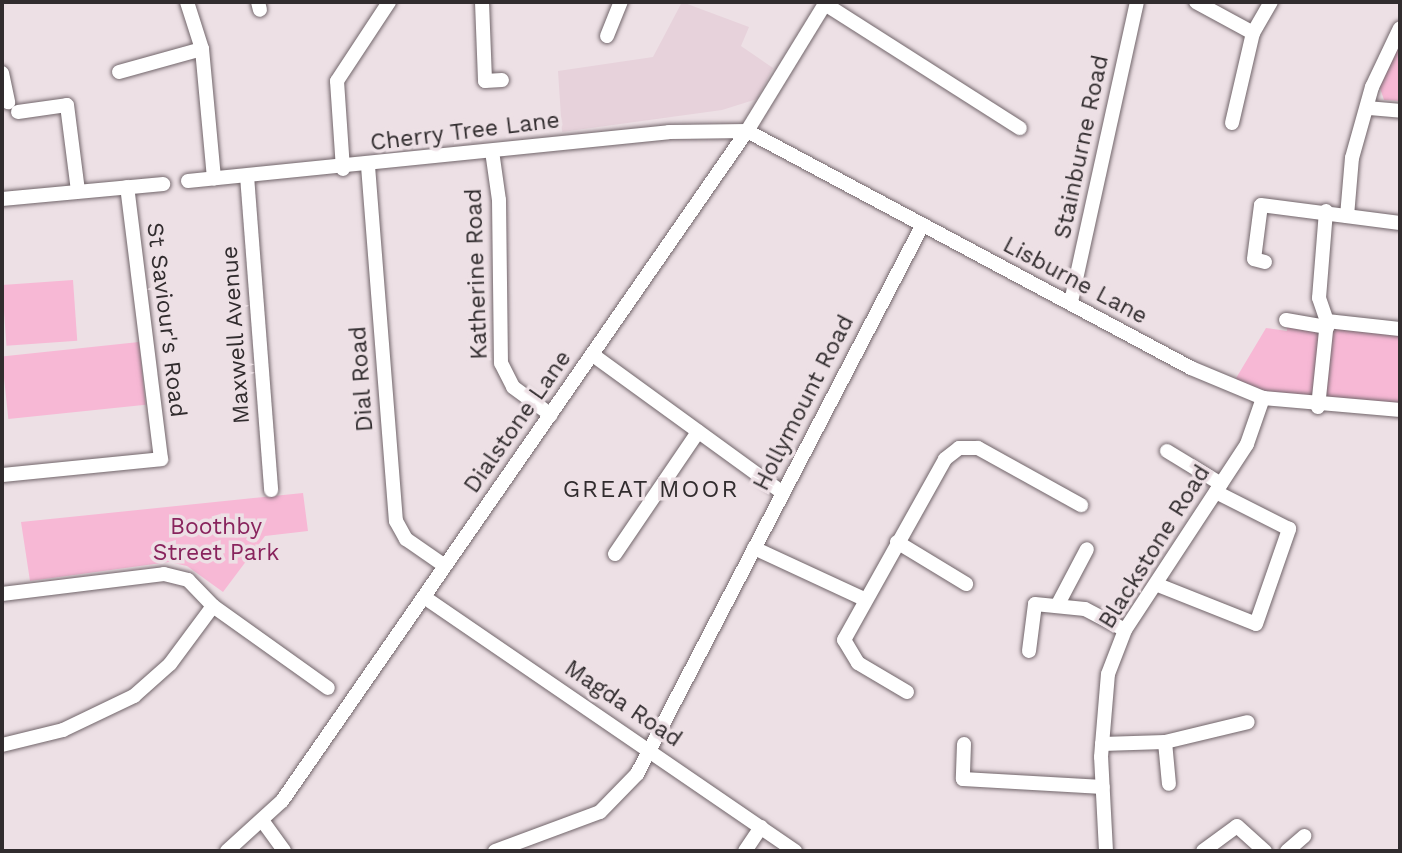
<!DOCTYPE html>
<html>
<head>
<meta charset="utf-8">
<style>
  body { margin:0 }
  #map { position:relative; width:1402px; height:853px; overflow:hidden; background:#ede0e5; font-family:"Work Sans",sans-serif }
  div>[style] { position:absolute }
  .built>* { inset:0; background:#e7d2db }
  .green>* { inset:0; background:#f7b8d5; transform-origin:0 0 }
  .roads { filter:drop-shadow(0 0 2px #71656a) drop-shadow(0 0 2px #71656a) }
  .minor>* { height:14px; margin:-7px; padding:0 7px; transform-origin:7px; border-radius:7px; background:#fff }
  span { translate:-50% -50%; white-space:nowrap; text-align:center; line-height:1.15; -webkit-text-stroke:7px #ede0e5; paint-order:stroke }
  .street-label { font-size:23px; color:#312c2e }
  .park-label { font-size:23px; color:#89245d }
  .neighbourhood-label { font-size:24px; color:#312c2e; letter-spacing:2px }
  .frame { position:absolute; inset:0; border:4px solid #312c2e; pointer-events:none }
</style>
</head>
<body>
<div id="map">
  <div class="built">
    <div style="clip-path:polygon(682px 2px,749px 27px,741px 46px,773px 68px,757px 99px,722px 110px,562px 132px,558px 71px,653px 57px)"></div>
  </div>
  <div class="green">
    <div style="clip-path:polygon(1400px 41px,1400px 101px,1384px 100px,1379px 85px)"></div>
    <div style="left:73px;top:280px;width:61px;height:71px;rotate:86deg"></div>
    <div style="clip-path:polygon(1286px 320px,1400px 329px,1400px 410px,1365px 411px,1232px 385px,1266px 328px,1287px 331px)"></div>
    <div style="left:139px;top:342px;width:63px;height:138px;rotate:84deg"></div>
    <div style="clip-path:polygon(303px 493px,308px 531px,265px 536px,223px 592px,187px 566px,169px 562px,30px 581px,21px 522px)"></div>
  </div>
  <div class="roads">
    <div class="minor">
      <div style="left:187px;top:2px;width:49px;rotate:72.3deg"></div>
      <div style="left:202px;top:49px;width:130px;rotate:84.7deg"></div>
      <div style="left:258px;top:2px;width:8px;rotate:76deg"></div>
      <div style="left:482px;top:2px;width:79px;rotate:87.8deg"></div>
      <div style="left:485px;top:81px;width:17px;rotate:-3deg"></div>
      <div style="left:1196px;top:2px;width:65px;rotate:28.5deg"></div>
      <div style="left:825px;top:4px;width:231px;rotate:32.5deg"></div>
      <div style="left:607px;top:36px;width:37px;rotate:-68deg"></div>
      <div style="left:119px;top:72px;width:86px;rotate:-15.5deg"></div>
      <div style="left:2px;top:73px;width:30px;rotate:78deg"></div>
      <div style="left:1368px;top:108px;width:32px;rotate:5deg"></div>
      <div style="left:18px;top:112px;width:49px;rotate:-8.1deg"></div>
      <div style="left:67px;top:105px;width:87px;rotate:82.7deg"></div>
      <div style="left:1232px;top:123px;width:92px;rotate:-76.9deg"></div>
      <div style="left:1253px;top:33px;width:36px;rotate:-60deg"></div>
      <div style="left:492px;top:151px;width:49px;rotate:81.9deg"></div>
      <div style="left:499px;top:200px;width:163px;rotate:89.3deg"></div>
      <div style="left:501px;top:363px;width:27px;rotate:63deg"></div>
      <div style="left:513px;top:387px;width:47px;rotate:36.4deg"></div>
      <div style="left:368px;top:166px;width:356px;rotate:85.5deg"></div>
      <div style="left:396px;top:521px;width:21px;rotate:61deg"></div>
      <div style="left:406px;top:539px;width:47px;rotate:34.7deg"></div>
      <div style="left:343px;top:169px;width:88px;rotate:-93.9deg"></div>
      <div style="left:337px;top:81px;width:95px;rotate:-56.6deg"></div>
      <div style="left:247px;top:176px;width:315px;rotate:85.6deg"></div>
      <div style="left:188px;top:181px;width:483px;rotate:-5.8deg"></div>
      <div style="left:669px;top:132px;width:78px;rotate:-0.7deg"></div>
      <div style="left:747px;top:131px;width:503px;rotate:28.09deg"></div>
      <div style="left:1191px;top:368px;width:78px;rotate:22.6deg"></div>
      <div style="left:1263px;top:398px;width:138px;rotate:5deg"></div>
      <div style="left:2px;top:199px;width:162px;rotate:-5.3deg"></div>
      <div style="left:1326px;top:211px;width:87px;rotate:94.6deg"></div>
      <div style="left:1319px;top:298px;width:24px;rotate:71deg"></div>
      <div style="left:1347px;top:216px;width:58px;rotate:-85.1deg"></div>
      <div style="left:1352px;top:158px;width:74px;rotate:-74.3deg"></div>
      <div style="left:1372px;top:87px;width:65px;rotate:-64.6deg"></div>
      <div style="left:1265px;top:262px;width:11px;rotate:-165deg"></div>
      <div style="left:1254px;top:259px;width:54px;rotate:-82.6deg"></div>
      <div style="left:1261px;top:205px;width:140px;rotate:7.4deg"></div>
      <div style="left:1071px;top:302px;width:307px;rotate:-77.6deg"></div>
      <div style="left:1286px;top:320px;width:42px;rotate:9.7deg"></div>
      <div style="left:593px;top:355px;width:235px;rotate:36deg"></div>
      <div style="left:1318px;top:407px;width:86px;rotate:-84deg"></div>
      <div style="left:1327px;top:321px;width:73px;rotate:6.3deg"></div>
      <div style="left:1167px;top:451px;width:63px;rotate:31.4deg"></div>
      <div style="left:2px;top:475px;width:160px;rotate:-5.7deg"></div>
      <div style="left:161px;top:459px;width:274px;rotate:-97.1deg"></div>
      <div style="left:897px;top:542px;width:81px;rotate:31.3deg"></div>
      <div style="left:754px;top:548px;width:121px;rotate:24.9deg"></div>
      <div style="left:615px;top:554px;width:148px;rotate:-55.8deg"></div>
      <div style="left:1158px;top:585px;width:105px;rotate:21.7deg"></div>
      <div style="left:1256px;top:624px;width:101px;rotate:-70.8deg"></div>
      <div style="left:1289px;top:529px;width:82px;rotate:-153.1deg"></div>
      <div style="left:2px;top:594px;width:163px;rotate:-7deg"></div>
      <div style="left:164px;top:574px;width:25px;rotate:14deg"></div>
      <div style="left:188px;top:580px;width:36px;rotate:46deg"></div>
      <div style="left:424px;top:597px;width:450px;rotate:34.4deg"></div>
      <div style="left:1057px;top:606px;width:64px;rotate:-62.2deg"></div>
      <div style="left:1029px;top:651px;width:47px;rotate:-82.7deg"></div>
      <div style="left:1035px;top:604px;width:50px;rotate:5.7deg"></div>
      <div style="left:1085px;top:609px;width:45px;rotate:27.7deg"></div>
      <div style="left:907px;top:692px;width:57px;rotate:-149.4deg"></div>
      <div style="left:858px;top:663px;width:27px;rotate:-121deg"></div>
      <div style="left:844px;top:640px;width:207px;rotate:-60.8deg"></div>
      <div style="left:945px;top:459px;width:18px;rotate:-38deg"></div>
      <div style="left:959px;top:448px;width:19px"></div>
      <div style="left:978px;top:448px;width:118px;rotate:29deg"></div>
      <div style="left:1165px;top:742px;width:42px;rotate:84.6deg"></div>
      <div style="left:964px;top:744px;width:35px;rotate:92deg"></div>
      <div style="left:963px;top:779px;width:140px;rotate:3.3deg"></div>
      <div style="left:1102px;top:744px;width:63px;rotate:-1.8deg"></div>
      <div style="left:1165px;top:742px;width:85px;rotate:-13.5deg"></div>
      <div style="left:2px;top:745px;width:63px;rotate:-13.8deg"></div>
      <div style="left:63px;top:730px;width:79px;rotate:-25.6deg"></div>
      <div style="left:134px;top:696px;width:48px;rotate:-41.6deg"></div>
      <div style="left:170px;top:664px;width:72px;rotate:-53.4deg"></div>
      <div style="left:213px;top:606px;width:141px;rotate:35.5deg"></div>
      <div style="left:264px;top:823px;width:34px;rotate:54deg"></div>
      <div style="left:227px;top:851px;width:74px;rotate:-42.3deg"></div>
      <div style="left:282px;top:801px;width:816px;rotate:-55.24deg"></div>
      <div style="left:747px;top:131px;width:151px;rotate:-58.5deg"></div>
      <div style="left:495px;top:851px;width:112px;rotate:-20.4deg"></div>
      <div style="left:600px;top:812px;width:53px;rotate:-45.8deg"></div>
      <div style="left:637px;top:774px;width:618px;rotate:-62.52deg"></div>
      <div style="left:745px;top:851px;width:29px;rotate:-56deg"></div>
      <div style="left:1106px;top:851px;width:94px;rotate:-93deg"></div>
      <div style="left:1101px;top:757px;width:83px;rotate:-85.2deg"></div>
      <div style="left:1108px;top:674px;width:47px;rotate:-68.9deg"></div>
      <div style="left:1125px;top:630px;width:222px;rotate:-56.7deg"></div>
      <div style="left:1247px;top:444px;width:49px;rotate:-70.8deg"></div>
      <div style="left:1203px;top:851px;width:42px;rotate:-36.3deg"></div>
      <div style="left:1237px;top:826px;width:38px;rotate:42deg"></div>
      <div style="left:1287px;top:851px;width:23px;rotate:-41deg"></div>
    </div>
  </div>
  <div class="street-label">
    <span style="left:465px;top:132px;rotate:-7deg">Cherry Tree Lane</span>
    <span style="left:1082px;top:147px;rotate:-78deg">Stainburne Road</span>
    <span style="left:477px;top:274px;rotate:-92deg">Katherine Road</span>
    <span style="left:1075px;top:281px;rotate:28deg">Lisburne Lane</span>
    <span style="left:166px;top:320px;rotate:83deg">St Saviour's Road</span>
    <span style="left:236px;top:335px;rotate:-94deg">Maxwell Avenue</span>
    <span style="left:362px;top:379px;rotate:-94deg">Dial Road</span>
    <span style="left:804px;top:403px;rotate:-63deg">Hollymount Road</span>
    <span style="left:518px;top:422px;rotate:-55deg">Dialstone Lane</span>
    <span style="left:1155px;top:547px;rotate:-58deg">Blackstone Road</span>
    <span style="left:623px;top:704px;rotate:34deg">Magda Road</span>
  </div>
  <div class="park-label">
    <span style="left:216px;top:540px">Boothby<br>Street Park</span>
  </div>
  <div class="neighbourhood-label">
    <span style="left:651px;top:490px">GREAT MOOR</span>
  </div>
  <div class="frame"></div>
</div>
</body>
</html>
